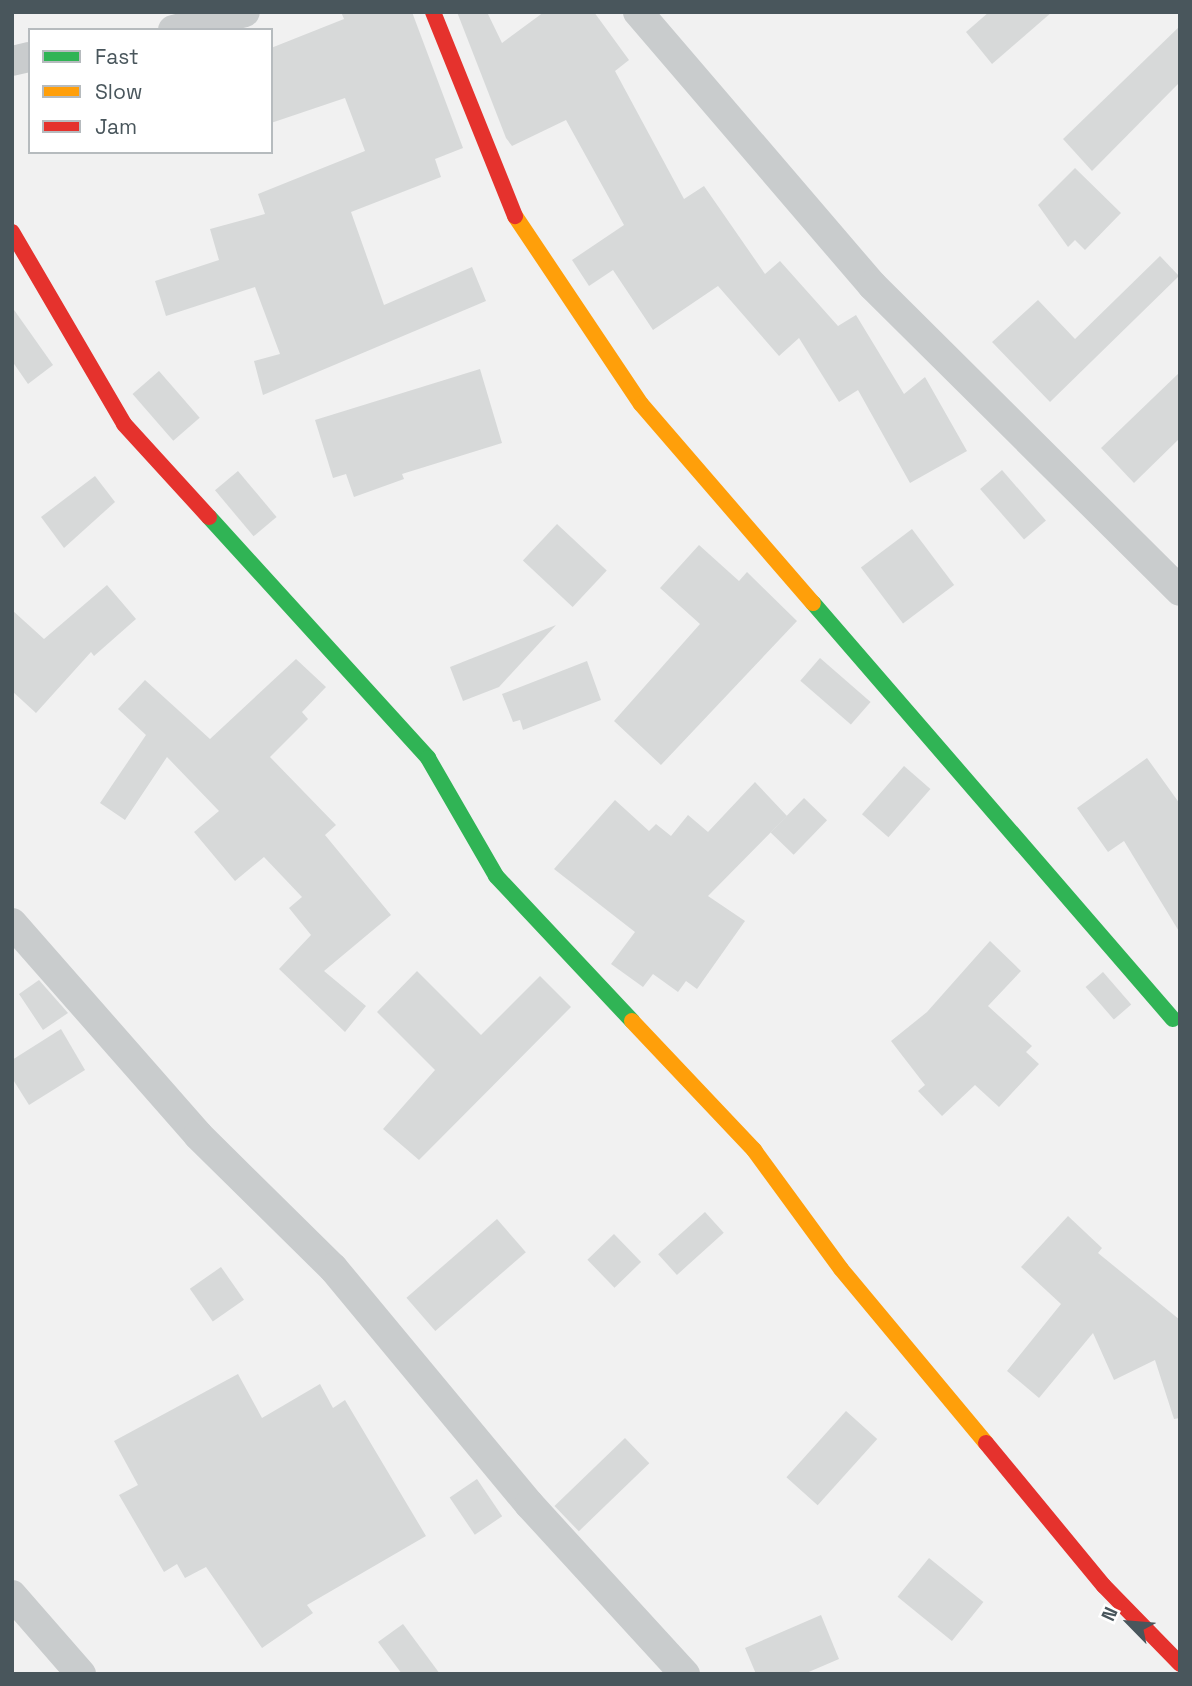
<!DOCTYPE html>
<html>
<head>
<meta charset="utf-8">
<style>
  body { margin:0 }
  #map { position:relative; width:1192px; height:1686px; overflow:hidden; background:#f1f1f1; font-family:"Space Grotesk",sans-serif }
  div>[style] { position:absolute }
  .building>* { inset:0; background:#d7d9d9; transform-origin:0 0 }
  .street>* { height:30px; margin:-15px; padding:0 15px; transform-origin:15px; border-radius:15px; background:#c9cccd }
  .fast>* { height:16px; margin:-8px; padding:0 8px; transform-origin:8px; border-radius:8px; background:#30b455 }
  .slow>* { height:16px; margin:-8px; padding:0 8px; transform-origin:8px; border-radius:8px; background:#ff9f0a }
  .jam>* { height:16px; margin:-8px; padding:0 8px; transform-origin:8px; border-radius:8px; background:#e5322d }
  span { translate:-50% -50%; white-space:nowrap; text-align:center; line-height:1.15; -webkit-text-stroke:5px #fff; paint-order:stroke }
  .frame { position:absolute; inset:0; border:14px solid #49565c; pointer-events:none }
  .legend { position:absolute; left:28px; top:28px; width:245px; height:126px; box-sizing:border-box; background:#fff; border:2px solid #b6bbbe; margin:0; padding:9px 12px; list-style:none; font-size:21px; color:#49565c }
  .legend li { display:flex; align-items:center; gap:14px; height:35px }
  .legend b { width:35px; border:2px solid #b6bbbe }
  .north { position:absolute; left:1094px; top:1588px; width:70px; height:70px; -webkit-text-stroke:5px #fff; paint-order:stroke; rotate:295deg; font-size:19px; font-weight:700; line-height:28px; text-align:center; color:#49565c }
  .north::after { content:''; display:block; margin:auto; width:24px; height:32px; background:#49565c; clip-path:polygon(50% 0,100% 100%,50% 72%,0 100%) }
</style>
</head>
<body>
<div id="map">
  <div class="building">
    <div style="clip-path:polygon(341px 12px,412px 12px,463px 148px,435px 159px,441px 177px,351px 212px,384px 305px,472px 267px,486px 301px,263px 395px,254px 361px,280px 354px,255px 287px,166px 316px,155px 281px,219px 260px,210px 229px,265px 214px,258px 194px,365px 151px,345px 98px,271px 123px,271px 48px,344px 19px)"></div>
    <div style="clip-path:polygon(457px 12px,487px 12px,502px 43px,544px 12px,594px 12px,629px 60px,615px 71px,684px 199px,704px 186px,765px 274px,780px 261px,838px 326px,856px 315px,904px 394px,925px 377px,967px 451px,910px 483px,858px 390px,839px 402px,799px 338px,779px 356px,718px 286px,653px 330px,613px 270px,589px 286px,572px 260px,624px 225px,566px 120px,512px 146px,506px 138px)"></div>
    <div style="clip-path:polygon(989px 12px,1052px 12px,992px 64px,966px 32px)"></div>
    <div style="clip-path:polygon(1180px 26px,1180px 82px,1092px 171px,1063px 139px)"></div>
    <div style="clip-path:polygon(1075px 168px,1121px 213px,1085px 250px,1075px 240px,1068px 247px,1038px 205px)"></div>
    <div style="clip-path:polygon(1160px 256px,1179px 276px,1050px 402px,992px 342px,1038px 300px,1075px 339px)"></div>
    <div style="clip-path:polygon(12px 307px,53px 365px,28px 384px,12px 361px)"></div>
    <div style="clip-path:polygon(480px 369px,502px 443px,402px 474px,404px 479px,354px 497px,346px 474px,333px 478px,315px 420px)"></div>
    <div style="left:159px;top:371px;width:62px;height:35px;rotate:49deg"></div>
    <div style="clip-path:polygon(1180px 372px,1180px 438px,1134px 483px,1101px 448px)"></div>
    <div style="left:1002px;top:470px;width:67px;height:29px;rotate:49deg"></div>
    <div style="left:238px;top:471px;width:60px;height:30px;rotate:50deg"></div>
    <div style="clip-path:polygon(95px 476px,115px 502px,64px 548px,41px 517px)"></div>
    <div style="left:557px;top:524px;width:68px;height:50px;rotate:43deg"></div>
    <div style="left:912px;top:529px;width:70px;height:64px;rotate:53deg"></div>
    <div style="clip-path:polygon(699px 545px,739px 581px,747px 572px,797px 621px,661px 765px,614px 721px,700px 624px,660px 588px)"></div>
    <div style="clip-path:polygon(107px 585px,136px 619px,94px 656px,91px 652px,36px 713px,12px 691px,12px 610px,44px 639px)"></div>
    <div style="clip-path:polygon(556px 625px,499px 687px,463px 701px,450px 667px)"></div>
    <div style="left:820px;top:658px;width:67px;height:30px;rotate:41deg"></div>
    <div style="clip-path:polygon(296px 659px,326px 687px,302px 712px,308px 719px,270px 757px,336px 825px,325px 835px,391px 915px,324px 971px,366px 1006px,345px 1032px,279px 969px,311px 935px,289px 908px,302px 897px,264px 857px,235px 881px,194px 832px,219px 811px,167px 757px,125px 820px,100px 803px,146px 735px,118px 709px,145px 680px,210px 739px)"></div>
    <div style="clip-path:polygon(587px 661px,601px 700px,523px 730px,520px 720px,513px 722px,502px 694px)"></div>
    <div style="clip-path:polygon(1147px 758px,1180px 804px,1180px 933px,1124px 841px,1108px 852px,1077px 808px)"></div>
    <div style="left:904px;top:766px;width:35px;height:64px;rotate:41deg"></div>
    <div style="clip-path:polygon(755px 782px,787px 816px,708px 896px,745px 921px,697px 989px,686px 981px,678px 992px,653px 974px,643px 987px,611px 964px,635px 932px,554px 869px,615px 800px,649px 831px,656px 824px,671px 836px,688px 815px,708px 832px)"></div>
    <div style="left:804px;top:798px;width:32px;height:48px;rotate:44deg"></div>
    <div style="clip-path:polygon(990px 941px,1021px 971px,988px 1006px,1032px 1046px,1026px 1052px,1039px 1064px,999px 1107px,975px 1085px,942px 1116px,918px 1091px,925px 1085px,891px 1041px,927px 1012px)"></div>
    <div style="clip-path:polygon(417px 971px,481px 1035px,540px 976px,571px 1007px,419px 1160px,383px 1129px,435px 1070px,377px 1012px)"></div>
    <div style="left:1103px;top:972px;width:43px;height:23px;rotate:49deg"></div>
    <div style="clip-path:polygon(39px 980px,68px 1013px,43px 1030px,19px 994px)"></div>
    <div style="clip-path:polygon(61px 1029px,85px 1070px,29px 1105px,12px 1078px,12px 1060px)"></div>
    <div style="left:705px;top:1212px;width:28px;height:63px;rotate:48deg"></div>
    <div style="clip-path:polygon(1068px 1216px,1102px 1248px,1098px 1253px,1180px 1320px,1180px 1418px,1174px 1419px,1155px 1360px,1114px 1380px,1093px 1333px,1039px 1398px,1007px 1371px,1061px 1304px,1021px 1267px)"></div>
    <div style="left:497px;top:1219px;width:44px;height:120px;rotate:49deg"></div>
    <div style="left:614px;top:1234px;width:39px;height:37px;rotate:46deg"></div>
    <div style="left:221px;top:1267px;width:40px;height:38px;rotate:55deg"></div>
    <div style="clip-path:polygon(238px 1374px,262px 1418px,320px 1384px,333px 1408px,345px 1400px,426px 1536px,307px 1605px,313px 1613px,262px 1648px,206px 1567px,185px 1578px,177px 1564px,164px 1572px,119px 1495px,138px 1485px,114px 1441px)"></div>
    <div style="left:846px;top:1411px;width:42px;height:89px;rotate:42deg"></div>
    <div style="left:625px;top:1438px;width:35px;height:98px;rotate:46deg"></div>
    <div style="left:477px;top:1479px;width:45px;height:33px;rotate:56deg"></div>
    <div style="left:929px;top:1558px;width:70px;height:50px;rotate:39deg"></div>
    <div style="clip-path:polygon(821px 1615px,839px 1659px,804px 1674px,756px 1674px,745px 1648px)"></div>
    <div style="clip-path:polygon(403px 1624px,440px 1674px,402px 1674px,378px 1642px)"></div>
  </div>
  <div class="street">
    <div style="left:638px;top:12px;width:360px;rotate:49.4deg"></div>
    <div style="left:872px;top:285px;width:434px;rotate:44.8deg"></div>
    <div style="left:173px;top:30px;width:74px;rotate:-14deg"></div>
    <div style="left:12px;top:61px;width:18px;rotate:-13deg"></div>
    <div style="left:12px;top:923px;width:282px;rotate:48.7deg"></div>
    <div style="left:198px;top:1135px;width:190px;rotate:44.6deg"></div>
    <div style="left:333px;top:1268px;width:307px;rotate:50.3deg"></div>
    <div style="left:529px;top:1504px;width:231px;rotate:47.5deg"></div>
    <div style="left:12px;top:1595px;width:105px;rotate:48.9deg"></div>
  </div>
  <div class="fast">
    <div style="left:209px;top:517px;width:326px;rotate:47.7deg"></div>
    <div style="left:428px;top:758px;width:136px;rotate:60deg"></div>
    <div style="left:496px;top:876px;width:199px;rotate:46.8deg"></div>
    <div style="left:813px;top:603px;width:550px;rotate:49.13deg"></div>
  </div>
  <div class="slow">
    <div style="left:515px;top:216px;width:226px;rotate:56.2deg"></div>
    <div style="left:641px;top:404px;width:263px;rotate:49.2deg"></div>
    <div style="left:632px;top:1021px;width:178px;rotate:46.6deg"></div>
    <div style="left:754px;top:1150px;width:147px;rotate:53.8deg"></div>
    <div style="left:841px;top:1269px;width:226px;rotate:50.2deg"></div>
  </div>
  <div class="jam">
    <div style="left:433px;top:12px;width:220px;rotate:68.1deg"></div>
    <div style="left:12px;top:232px;width:222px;rotate:59.7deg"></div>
    <div style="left:124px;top:424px;width:126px;rotate:47.6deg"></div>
    <div style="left:986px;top:1443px;width:185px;rotate:50.5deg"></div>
    <div style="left:1104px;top:1586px;width:109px;rotate:45.7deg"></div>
  </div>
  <div class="frame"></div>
  <ul class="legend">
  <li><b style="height:9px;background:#30b455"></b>Fast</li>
  <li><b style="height:9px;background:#ff9f0a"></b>Slow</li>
  <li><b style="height:9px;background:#e5322d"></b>Jam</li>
  </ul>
  <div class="north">N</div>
</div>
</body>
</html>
